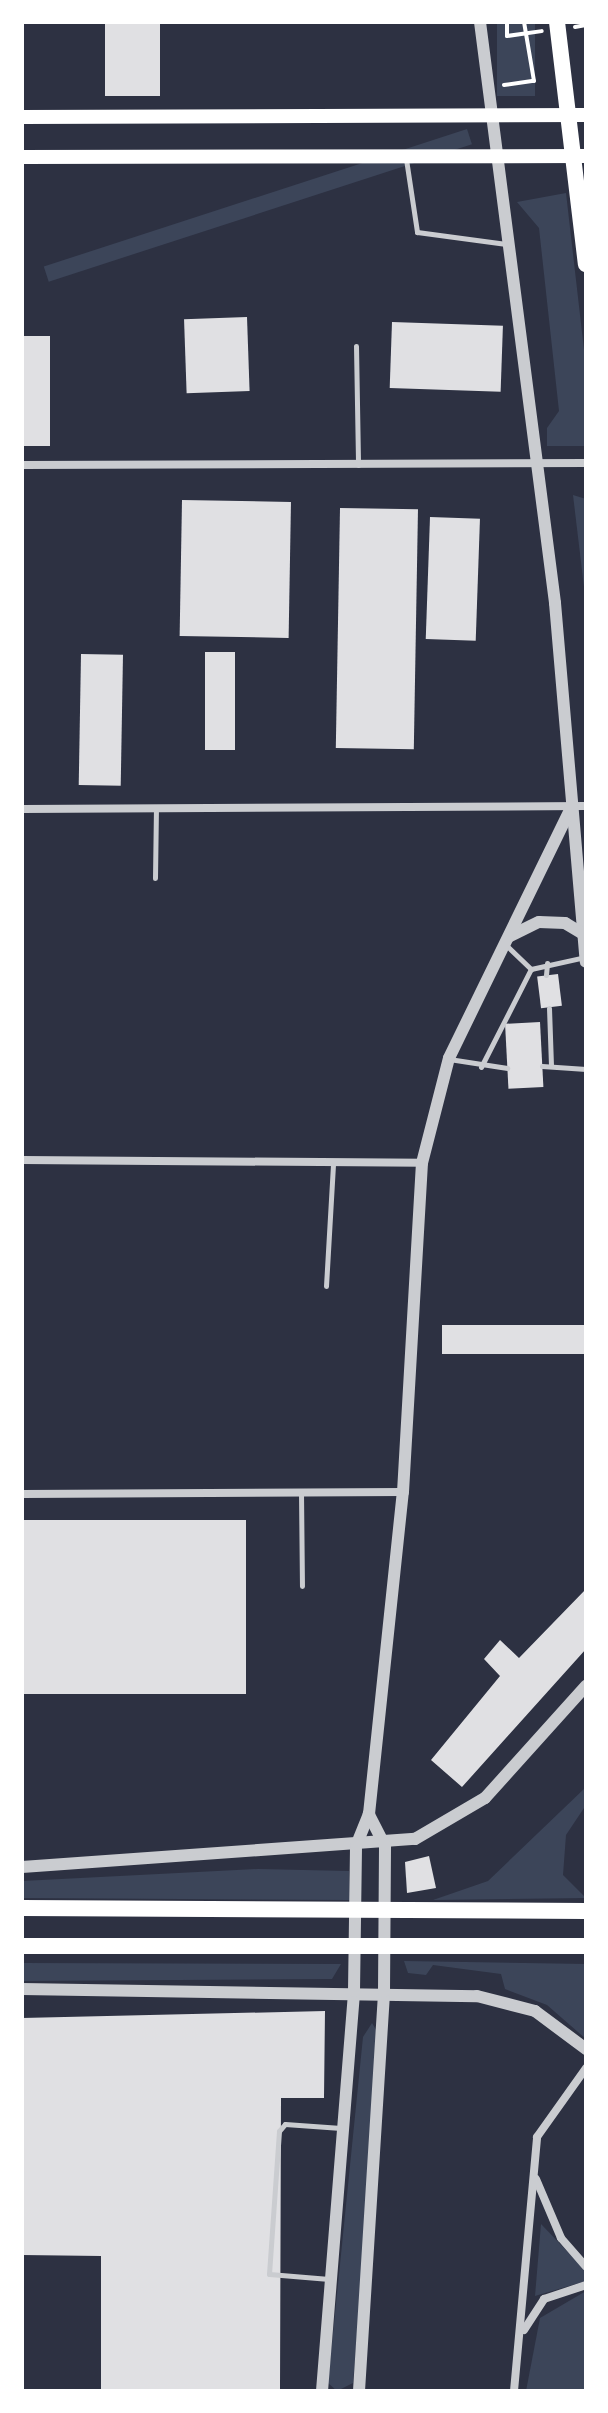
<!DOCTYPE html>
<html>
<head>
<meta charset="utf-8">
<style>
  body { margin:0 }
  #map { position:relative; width:608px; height:2413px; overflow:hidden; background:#2d3142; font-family:Poppins,sans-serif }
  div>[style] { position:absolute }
  .green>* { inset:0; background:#3c4559; transform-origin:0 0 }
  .building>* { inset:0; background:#e0e0e3; transform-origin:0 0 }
  .path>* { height:4px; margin:-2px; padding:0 2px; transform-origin:2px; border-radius:2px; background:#fff }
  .service>* { height:5px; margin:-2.5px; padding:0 2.5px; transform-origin:2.5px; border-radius:2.5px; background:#caccd0 }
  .minor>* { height:8px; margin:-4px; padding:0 4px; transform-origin:4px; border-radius:4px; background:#caccd0 }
  .tertiary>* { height:12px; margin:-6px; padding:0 6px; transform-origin:6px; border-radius:6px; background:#caccd0 }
  .secondary>* { height:14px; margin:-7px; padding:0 7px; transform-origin:7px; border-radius:7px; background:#fff }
  .primary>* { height:16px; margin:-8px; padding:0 8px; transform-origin:8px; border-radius:8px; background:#fff }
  span { translate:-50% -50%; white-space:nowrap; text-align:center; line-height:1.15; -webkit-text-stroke:8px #fff; paint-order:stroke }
  .frame { position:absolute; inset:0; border:24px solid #fff; pointer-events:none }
</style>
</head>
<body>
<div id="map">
  <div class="green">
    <div style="left:497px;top:22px;width:38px;height:74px"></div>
    <div style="left:467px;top:129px;width:16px;height:445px;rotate:72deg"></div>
    <div style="clip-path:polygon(566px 193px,586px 367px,586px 446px,547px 446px,547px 428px,559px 411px,539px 228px,517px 202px)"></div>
    <div style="clip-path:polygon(573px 495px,586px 499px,586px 604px)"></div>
    <div style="clip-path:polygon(586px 1787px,586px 1805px,566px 1835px,563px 1875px,586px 1898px,433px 1900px,488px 1881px)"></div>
    <div style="clip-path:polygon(258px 1869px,349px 1871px,350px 1900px,22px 1898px,22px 1881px)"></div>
    <div style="clip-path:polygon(404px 1961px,586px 1964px,586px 2039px,547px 2005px,505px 1989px,501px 1974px,433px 1965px,426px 1975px,408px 1973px)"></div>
    <div style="clip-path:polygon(22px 1963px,341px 1964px,332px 1979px,22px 1981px)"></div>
    <div style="clip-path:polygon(372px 2023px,381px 2038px,353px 2383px,337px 2391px,328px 2383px,363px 2037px)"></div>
    <div style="clip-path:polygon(541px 2224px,586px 2271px,586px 2281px,535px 2296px)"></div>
    <div style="clip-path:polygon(586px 2291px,586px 2391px,526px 2391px,540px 2318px)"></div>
  </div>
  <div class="building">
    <div style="left:105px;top:22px;width:55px;height:74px"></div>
    <div style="left:247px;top:317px;width:74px;height:63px;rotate:88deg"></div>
    <div style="left:392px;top:322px;width:111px;height:66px;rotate:2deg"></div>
    <div style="left:22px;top:336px;width:28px;height:110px"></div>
    <div style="left:182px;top:500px;width:109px;height:136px;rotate:1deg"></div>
    <div style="left:340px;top:508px;width:78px;height:240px;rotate:1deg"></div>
    <div style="left:430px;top:517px;width:50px;height:122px;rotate:2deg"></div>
    <div style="left:205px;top:652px;width:30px;height:98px"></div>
    <div style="left:81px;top:654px;width:42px;height:131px;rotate:1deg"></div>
    <div style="left:558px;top:974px;width:32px;height:21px;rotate:83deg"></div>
    <div style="left:540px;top:1022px;width:65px;height:35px;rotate:87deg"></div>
    <div style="left:586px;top:1325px;width:29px;height:144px;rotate:90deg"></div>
    <div style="left:22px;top:1520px;width:224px;height:174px"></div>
    <div style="clip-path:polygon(586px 1589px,586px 1649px,462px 1787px,431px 1760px,500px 1676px,484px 1659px,500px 1640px,519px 1658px)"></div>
    <div style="clip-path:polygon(429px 1856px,436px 1888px,407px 1893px,405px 1862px)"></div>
    <div style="clip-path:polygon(325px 2011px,324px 2098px,281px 2098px,280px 2391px,101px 2391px,101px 2256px,22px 2255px,22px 2018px)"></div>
  </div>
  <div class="path">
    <div style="left:507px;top:22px;width:14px;rotate:90deg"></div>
    <div style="left:507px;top:36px;width:35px;rotate:-8deg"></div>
    <div style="left:575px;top:27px;width:11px;rotate:-10deg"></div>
    <div style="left:504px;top:85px;width:30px;rotate:-8deg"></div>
    <div style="left:534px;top:81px;width:60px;rotate:-99.6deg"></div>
  </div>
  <div class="service">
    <div style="left:406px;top:159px;width:74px;rotate:81.4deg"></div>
    <div style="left:417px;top:232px;width:90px;rotate:7.7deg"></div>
    <div style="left:356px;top:346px;width:119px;rotate:89deg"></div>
    <div style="left:155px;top:878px;width:69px;rotate:-89.2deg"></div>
    <div style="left:506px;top:945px;width:35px;rotate:44deg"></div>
    <div style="left:546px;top:975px;width:12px;rotate:-85deg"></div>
    <div style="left:549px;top:1008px;width:57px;rotate:88deg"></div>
    <div style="left:449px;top:1059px;width:59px;rotate:8.8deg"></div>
    <div style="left:542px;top:1066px;width:44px;rotate:3.9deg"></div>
    <div style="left:481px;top:1067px;width:110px;rotate:-63deg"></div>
    <div style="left:531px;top:969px;width:55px;rotate:-12.5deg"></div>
    <div style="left:326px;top:1286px;width:123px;rotate:-86.7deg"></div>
    <div style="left:301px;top:1493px;width:93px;rotate:89.4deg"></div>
    <div style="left:329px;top:2279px;width:60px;rotate:-175.2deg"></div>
    <div style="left:269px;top:2274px;width:143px;rotate:-86deg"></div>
    <div style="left:279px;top:2131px;width:9px;rotate:-49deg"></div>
    <div style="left:285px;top:2124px;width:56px;rotate:4.1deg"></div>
  </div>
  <div class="minor">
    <div style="left:22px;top:465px;width:564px;rotate:-0.2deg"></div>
    <div style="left:22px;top:809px;width:564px;rotate:-0.3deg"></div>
    <div style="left:22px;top:1160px;width:400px;rotate:0.4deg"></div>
    <div style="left:22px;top:1494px;width:381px;rotate:-0.3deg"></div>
    <div style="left:536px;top:2179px;width:64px;rotate:67deg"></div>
    <div style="left:561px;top:2238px;width:38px;rotate:49deg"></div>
    <div style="left:524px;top:2330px;width:37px;rotate:-57deg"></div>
    <div style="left:544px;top:2299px;width:44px;rotate:-18.4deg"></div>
    <div style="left:514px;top:2391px;width:255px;rotate:-84.8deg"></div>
    <div style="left:537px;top:2137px;width:85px;rotate:-54.6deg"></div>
  </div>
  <div class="tertiary">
    <div style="left:480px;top:22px;width:586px;rotate:82.64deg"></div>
    <div style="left:555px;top:603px;width:360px;rotate:85.1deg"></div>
    <div style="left:510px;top:936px;width:32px;rotate:-26deg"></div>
    <div style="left:539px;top:922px;width:26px;rotate:2deg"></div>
    <div style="left:565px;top:923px;width:21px;rotate:31deg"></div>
    <div style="left:22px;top:1867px;width:394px;rotate:-4.1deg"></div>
    <div style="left:415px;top:1839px;width:81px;rotate:-30.4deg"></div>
    <div style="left:485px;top:1798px;width:151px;rotate:-48deg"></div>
    <div style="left:22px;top:1989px;width:455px;rotate:0.9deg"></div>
    <div style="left:477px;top:1996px;width:60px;rotate:14.5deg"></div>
    <div style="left:535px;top:2011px;width:64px;rotate:36.7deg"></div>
    <div style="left:322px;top:2391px;width:401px;rotate:-85.4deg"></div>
    <div style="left:354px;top:1991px;width:145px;rotate:-89.2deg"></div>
    <div style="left:356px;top:1846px;width:35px;rotate:-68deg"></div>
    <div style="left:369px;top:1814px;width:324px;rotate:-84deg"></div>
    <div style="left:403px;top:1492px;width:330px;rotate:-86.7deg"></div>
    <div style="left:422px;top:1163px;width:108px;rotate:-75.6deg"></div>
    <div style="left:449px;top:1058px;width:280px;rotate:-64deg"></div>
    <div style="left:359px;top:2391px;width:401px;rotate:-86.4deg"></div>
    <div style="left:384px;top:1991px;width:145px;rotate:-89.6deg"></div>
    <div style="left:385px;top:1846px;width:36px;rotate:-117deg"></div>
  </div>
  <div class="secondary">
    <div style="left:22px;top:117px;width:564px;rotate:-0.2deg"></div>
    <div style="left:22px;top:157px;width:564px;rotate:-0.1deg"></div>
  </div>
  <div class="primary">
    <div style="left:557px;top:22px;width:244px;rotate:83.2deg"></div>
    <div style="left:22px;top:1908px;width:564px;rotate:0.3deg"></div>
    <div style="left:22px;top:1946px;width:564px"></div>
  </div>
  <div class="frame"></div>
</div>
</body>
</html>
